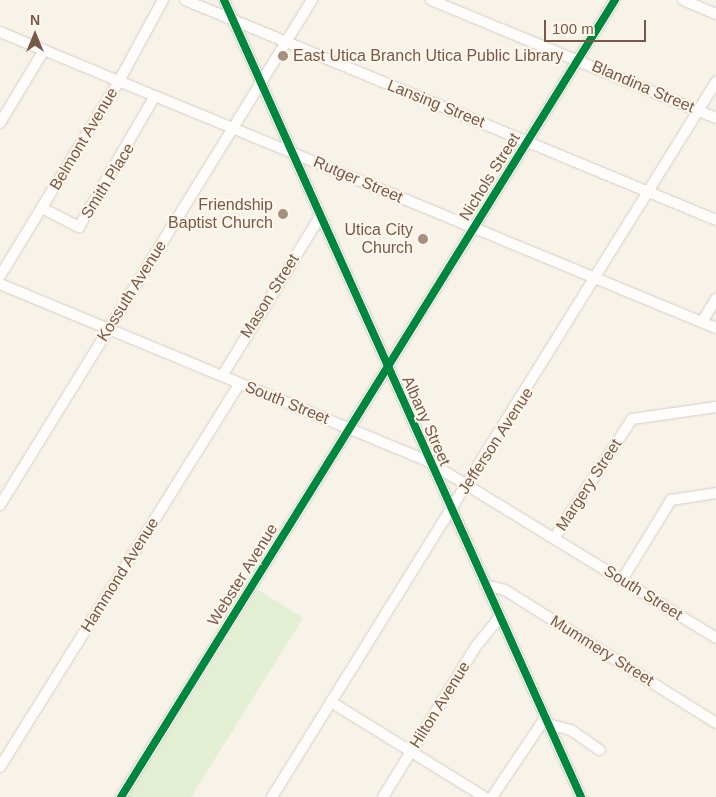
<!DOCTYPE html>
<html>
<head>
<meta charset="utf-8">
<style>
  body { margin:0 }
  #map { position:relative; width:716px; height:797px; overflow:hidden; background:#f8f3e9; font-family:Arial,sans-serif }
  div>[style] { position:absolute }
  .green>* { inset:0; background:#e3efd3 }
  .roads { filter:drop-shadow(0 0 1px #d6cec6) drop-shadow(0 0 1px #d6cec6) }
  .minor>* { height:10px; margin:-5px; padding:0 5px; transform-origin:5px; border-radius:5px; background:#fefdfc }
  .cycleway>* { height:8px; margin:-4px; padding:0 4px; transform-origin:4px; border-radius:4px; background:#00873e }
  .dots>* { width:14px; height:14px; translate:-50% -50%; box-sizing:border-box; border:2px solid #fff7eb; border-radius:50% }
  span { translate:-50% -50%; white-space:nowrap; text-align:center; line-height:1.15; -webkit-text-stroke:4px #fff7eb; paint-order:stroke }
  .poi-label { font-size:16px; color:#785947 }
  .left { translate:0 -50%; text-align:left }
  .right { translate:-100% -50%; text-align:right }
  .street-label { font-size:16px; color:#785947 }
  .north { position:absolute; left:10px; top:10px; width:50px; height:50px; -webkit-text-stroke:4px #fff7eb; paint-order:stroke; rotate:0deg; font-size:14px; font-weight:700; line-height:20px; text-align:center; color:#785947 }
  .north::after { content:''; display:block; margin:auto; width:18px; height:22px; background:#785947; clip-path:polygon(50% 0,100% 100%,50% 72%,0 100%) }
  .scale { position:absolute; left:544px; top:20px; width:102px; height:22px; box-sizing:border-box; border:2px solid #785947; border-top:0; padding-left:6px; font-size:15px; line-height:18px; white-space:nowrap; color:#785947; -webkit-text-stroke:4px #fff7eb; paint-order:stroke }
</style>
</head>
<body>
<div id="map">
  <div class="green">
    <div style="clip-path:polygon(258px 590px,303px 618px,191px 797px,128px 797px)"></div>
  </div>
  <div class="roads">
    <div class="minor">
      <div style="left:185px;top:0;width:575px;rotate:22.5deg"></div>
      <div style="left:224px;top:0;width:873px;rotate:65.87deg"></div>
      <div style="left:431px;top:0;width:308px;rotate:22.5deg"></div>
      <div style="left:683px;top:0;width:36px;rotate:23deg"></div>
      <div style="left:0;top:32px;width:775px;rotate:22.46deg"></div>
      <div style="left:0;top:123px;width:85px;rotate:-58.9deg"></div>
      <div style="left:42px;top:208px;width:42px;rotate:27.2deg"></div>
      <div style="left:79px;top:227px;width:151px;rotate:-59.9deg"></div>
      <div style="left:0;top:276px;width:228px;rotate:-58.6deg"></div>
      <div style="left:119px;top:81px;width:92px;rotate:-61.5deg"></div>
      <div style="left:0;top:284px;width:464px;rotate:22.5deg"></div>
      <div style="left:429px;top:462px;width:337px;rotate:31.5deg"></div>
      <div style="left:702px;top:322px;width:27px;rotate:-59deg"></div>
      <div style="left:222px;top:376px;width:187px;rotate:-58.4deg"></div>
      <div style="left:0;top:505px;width:594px;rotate:-58.29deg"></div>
      <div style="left:555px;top:537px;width:141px;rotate:-56.9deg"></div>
      <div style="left:632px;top:419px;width:85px;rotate:-8.1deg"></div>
      <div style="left:622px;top:580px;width:94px;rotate:-58.5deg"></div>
      <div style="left:671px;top:500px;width:46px;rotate:-8.8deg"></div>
      <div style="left:485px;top:585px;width:21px;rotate:14deg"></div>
      <div style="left:505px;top:590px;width:249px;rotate:32.2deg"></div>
      <div style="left:331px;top:702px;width:180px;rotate:31.8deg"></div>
      <div style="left:548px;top:724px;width:24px;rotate:15deg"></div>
      <div style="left:571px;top:730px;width:35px;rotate:35deg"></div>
      <div style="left:0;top:767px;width:451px;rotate:-58deg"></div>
      <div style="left:121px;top:797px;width:938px;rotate:-58.21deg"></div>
      <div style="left:272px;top:797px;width:842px;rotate:-58.16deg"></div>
      <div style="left:383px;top:797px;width:179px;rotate:-58.3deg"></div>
      <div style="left:477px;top:645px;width:36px;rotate:-51deg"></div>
      <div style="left:492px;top:797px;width:95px;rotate:-56.1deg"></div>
    </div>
  </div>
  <div class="cycleway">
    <div style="left:224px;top:0;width:873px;rotate:65.87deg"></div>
    <div style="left:121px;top:797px;width:938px;rotate:-58.21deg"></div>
  </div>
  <div class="dots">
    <div style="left:283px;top:56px;background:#a58f80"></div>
    <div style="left:283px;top:214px;background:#a58f80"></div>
    <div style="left:423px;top:239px;background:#a58f80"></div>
  </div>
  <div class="poi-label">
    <span class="left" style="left:293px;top:56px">East Utica Branch Utica Public Library</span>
    <span class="right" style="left:273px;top:214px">Friendship<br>Baptist Church</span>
    <span class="right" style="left:413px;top:239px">Utica City<br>Church</span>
  </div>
  <div class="street-label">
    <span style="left:643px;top:87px;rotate:23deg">Blandina Street</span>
    <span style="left:436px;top:104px;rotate:22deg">Lansing Street</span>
    <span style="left:84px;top:139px;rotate:-59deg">Belmont Avenue</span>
    <span style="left:490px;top:177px;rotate:-58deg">Nichols Street</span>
    <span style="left:358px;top:180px;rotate:23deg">Rutger Street</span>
    <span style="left:108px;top:181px;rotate:-58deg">Smith Place</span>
    <span style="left:132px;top:291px;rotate:-58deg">Kossuth Avenue</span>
    <span style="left:270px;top:296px;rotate:-58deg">Mason Street</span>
    <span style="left:287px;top:403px;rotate:22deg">South Street</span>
    <span style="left:426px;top:421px;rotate:66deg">Albany Street</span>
    <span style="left:496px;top:441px;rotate:-57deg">Jefferson Avenue</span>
    <span style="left:589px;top:485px;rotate:-57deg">Margery Street</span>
    <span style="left:120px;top:575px;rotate:-58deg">Hammond Avenue</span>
    <span style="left:243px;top:575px;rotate:-58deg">Webster Avenue</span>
    <span style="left:643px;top:593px;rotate:32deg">South Street</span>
    <span style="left:602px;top:651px;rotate:32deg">Mummery Street</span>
    <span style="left:440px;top:705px;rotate:-58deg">Hilton Avenue</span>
  </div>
  <div class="north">N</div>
  <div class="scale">100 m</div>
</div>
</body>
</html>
